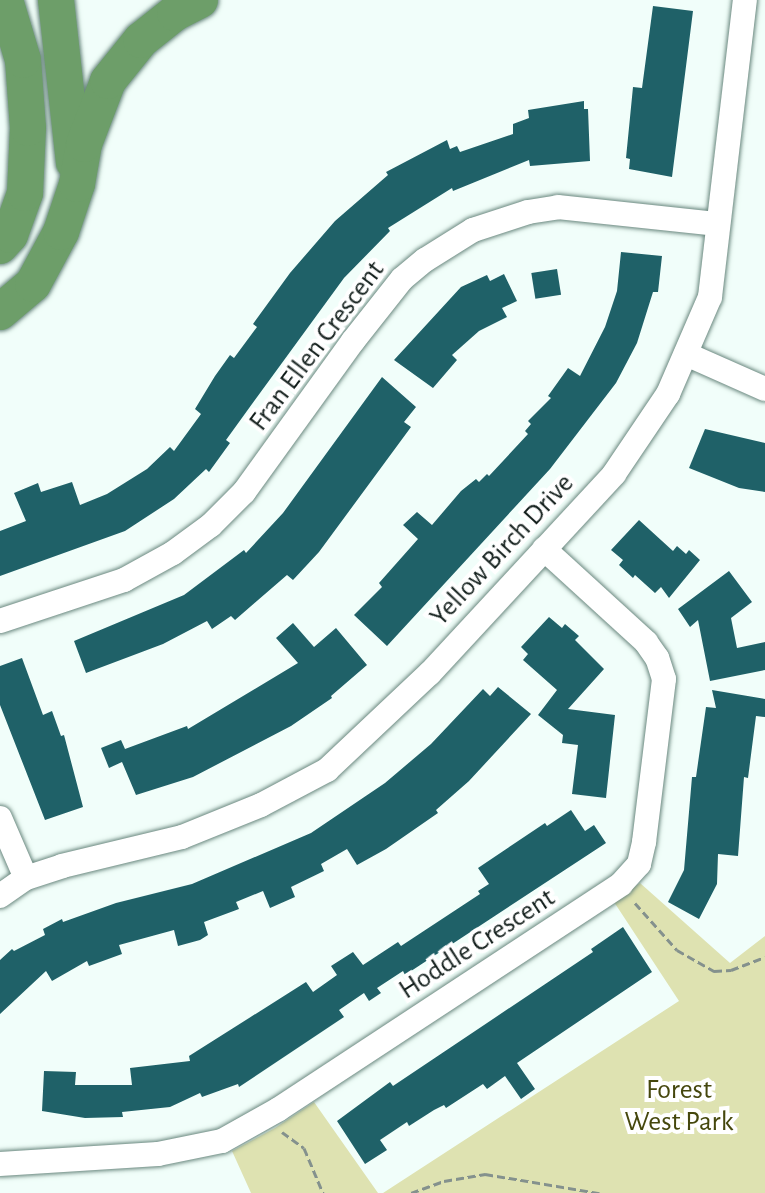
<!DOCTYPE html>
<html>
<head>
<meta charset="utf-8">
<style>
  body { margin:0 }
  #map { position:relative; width:765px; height:1193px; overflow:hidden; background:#f1fefa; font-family:"Alegreya Sans",sans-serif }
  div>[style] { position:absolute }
  .green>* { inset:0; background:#dee2b1 }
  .building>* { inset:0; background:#1f6168; transform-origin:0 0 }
  .path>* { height:3px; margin-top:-1.5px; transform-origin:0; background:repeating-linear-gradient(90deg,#84918d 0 8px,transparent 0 12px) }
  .roads { filter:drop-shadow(0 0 2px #6a887f) drop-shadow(0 0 2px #6a887f) }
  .minor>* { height:24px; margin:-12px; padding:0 12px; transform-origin:12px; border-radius:12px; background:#fff }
  .highway>* { height:36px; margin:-18px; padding:0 18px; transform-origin:18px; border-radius:18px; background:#6d9e69 }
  span { translate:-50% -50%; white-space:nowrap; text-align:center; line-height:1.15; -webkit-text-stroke:8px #fff; paint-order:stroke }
  .street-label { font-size:28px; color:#131f1c }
  .park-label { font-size:28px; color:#45470d }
</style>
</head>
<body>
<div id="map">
  <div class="green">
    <div style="clip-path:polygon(640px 883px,730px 963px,765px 936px,765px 1193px,383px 1193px,679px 1001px,614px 902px)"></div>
    <div style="clip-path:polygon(314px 1102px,378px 1193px,251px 1193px,232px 1151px,275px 1128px)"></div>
  </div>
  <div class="building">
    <div style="clip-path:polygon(653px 6px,693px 11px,672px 177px,629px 169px,630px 159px,626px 158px,633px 87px,642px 88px)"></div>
    <div style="clip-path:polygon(584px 101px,584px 109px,588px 109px,590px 161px,530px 166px,529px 160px,453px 191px,452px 188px,388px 228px,390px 231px,344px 278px,252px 404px,226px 440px,230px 443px,209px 472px,206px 469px,174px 499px,125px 531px,0 576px,0 531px,26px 521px,14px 493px,38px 483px,41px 492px,72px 482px,80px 505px,107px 494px,147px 469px,170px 447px,174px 451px,201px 414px,195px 409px,215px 376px,230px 355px,234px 358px,257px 327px,253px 324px,290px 273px,335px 221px,388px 175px,386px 172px,447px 140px,450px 149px,457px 146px,460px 152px,513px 134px,513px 124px,529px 118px,528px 110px)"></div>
    <div style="clip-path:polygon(621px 252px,662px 256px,658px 292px,653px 292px,637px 343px,616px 383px,550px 469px,387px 646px,354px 615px,382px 587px,379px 583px,418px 539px,403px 525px,417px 512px,432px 525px,461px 491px,476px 479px,479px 482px,487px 474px,489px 476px,528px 434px,525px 431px,531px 424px,528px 421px,551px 398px,548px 396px,568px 368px,580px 376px,605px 327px,617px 291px)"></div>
    <div style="left:557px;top:269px;width:26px;height:26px;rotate:81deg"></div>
    <div style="clip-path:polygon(504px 274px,517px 301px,502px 308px,507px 317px,479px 331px,452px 355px,457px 360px,433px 388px,394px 360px,461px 287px,487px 275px,490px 281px)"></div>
    <div style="clip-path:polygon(382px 377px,416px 407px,404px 422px,411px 427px,319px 552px,293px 580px,287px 575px,235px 620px,231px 616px,212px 629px,207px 621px,163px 644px,86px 673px,74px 641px,184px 595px,244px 550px,246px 553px,283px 513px)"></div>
    <div style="clip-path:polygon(705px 429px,765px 443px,765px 492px,739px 488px,689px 468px)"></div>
    <div style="clip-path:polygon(639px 520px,673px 551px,677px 546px,686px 554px,689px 550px,700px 560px,669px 598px,661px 587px,655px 593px,635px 575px,633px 578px,619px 565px,623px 560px,611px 550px)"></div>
    <div style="clip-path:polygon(729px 571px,752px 602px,731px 618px,737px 648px,765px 642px,765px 670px,710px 681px,698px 620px,690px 627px,678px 609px)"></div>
    <div style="clip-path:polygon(549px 617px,562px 628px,565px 624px,579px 636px,575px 640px,604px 669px,568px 709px,615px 715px,606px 798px,572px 794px,578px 745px,562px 743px,563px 735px,538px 715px,557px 690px,523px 660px,528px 654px,521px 647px)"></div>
    <div style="clip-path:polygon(293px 623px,314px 647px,336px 628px,367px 665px,331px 696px,332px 698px,291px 726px,193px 777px,136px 795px,122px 762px,109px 768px,101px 748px,121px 740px,125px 749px,187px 726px,188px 729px,298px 663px,276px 638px)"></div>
    <div style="clip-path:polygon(22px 658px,43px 715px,52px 711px,61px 736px,64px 735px,83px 807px,45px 820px,0 705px,0 666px)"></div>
    <div style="clip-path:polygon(498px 687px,531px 714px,469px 781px,436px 810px,438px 813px,386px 849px,357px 865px,347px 849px,321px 864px,324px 871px,291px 887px,295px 897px,270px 908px,263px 891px,236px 902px,239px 909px,204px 922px,208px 935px,200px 940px,178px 946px,174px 930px,119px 945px,122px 954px,89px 966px,87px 961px,52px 981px,46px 971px,0 1014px,0 960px,12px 949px,14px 951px,45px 935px,43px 929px,62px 919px,63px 922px,116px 903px,192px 884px,311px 833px,385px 783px,431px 744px,483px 689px,490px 696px)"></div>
    <div style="clip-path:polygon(712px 690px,765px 699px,765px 717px,756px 716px,748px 778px,744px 777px,738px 856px,718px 854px,717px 884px,699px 919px,668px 902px,684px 870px,692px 777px,696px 777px,706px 707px,716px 708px)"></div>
    <div style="clip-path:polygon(571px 810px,585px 831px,594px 825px,606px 843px,405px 975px,403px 971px,377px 988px,381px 993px,369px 1001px,364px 993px,339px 1010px,344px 1017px,239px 1087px,238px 1084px,202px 1097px,200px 1093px,170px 1107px,122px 1112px,123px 1117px,85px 1118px,42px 1111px,44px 1071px,76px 1072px,75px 1085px,132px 1085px,130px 1068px,190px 1061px,189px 1056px,306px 982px,313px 992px,337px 975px,331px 966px,353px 952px,363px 965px,398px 942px,401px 946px,480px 894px,478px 891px,489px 884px,478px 868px,545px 823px,547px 826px)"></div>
    <div style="clip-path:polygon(623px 927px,652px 972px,517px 1063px,535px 1089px,521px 1099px,505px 1076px,487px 1089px,483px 1084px,446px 1108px,444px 1105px,434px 1110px,409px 1126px,407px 1122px,380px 1140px,387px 1150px,365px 1164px,337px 1121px,390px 1082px,393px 1086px,593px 952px,591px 949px)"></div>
  </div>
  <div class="path">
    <div style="left:635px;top:903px;width:63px;rotate:48.2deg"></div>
    <div style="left:677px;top:950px;width:43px;rotate:29.6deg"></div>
    <div style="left:714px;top:971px;width:17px;rotate:-3deg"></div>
    <div style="left:731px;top:970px;width:36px;rotate:-21deg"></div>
    <div style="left:282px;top:1132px;width:27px;rotate:36deg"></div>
    <div style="left:304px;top:1148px;width:49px;rotate:67.1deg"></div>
    <div style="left:411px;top:1193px;width:35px;rotate:-20deg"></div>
    <div style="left:444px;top:1181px;width:42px;rotate:-9.7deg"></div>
    <div style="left:485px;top:1174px;width:116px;rotate:9.5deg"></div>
  </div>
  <div class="roads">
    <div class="minor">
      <div style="left:686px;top:354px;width:86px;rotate:23.9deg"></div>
      <div style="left:0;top:621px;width:131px;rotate:-18.3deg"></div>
      <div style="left:124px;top:580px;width:56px;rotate:-28.9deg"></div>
      <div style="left:173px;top:553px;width:47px;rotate:-36.4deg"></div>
      <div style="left:211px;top:525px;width:47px;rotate:-45deg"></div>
      <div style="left:244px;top:492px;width:186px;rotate:-54.2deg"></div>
      <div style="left:353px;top:341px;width:79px;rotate:-51.7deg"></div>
      <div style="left:402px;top:279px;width:30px;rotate:-40deg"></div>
      <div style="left:425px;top:260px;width:57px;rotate:-32deg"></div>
      <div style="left:473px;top:230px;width:58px;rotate:-18.1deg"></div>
      <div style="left:528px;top:212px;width:30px;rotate:-9deg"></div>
      <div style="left:558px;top:207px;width:161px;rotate:6.1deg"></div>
      <div style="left:0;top:818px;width:65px;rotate:66.6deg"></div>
      <div style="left:0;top:896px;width:32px;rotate:-35deg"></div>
      <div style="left:26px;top:878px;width:38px;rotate:-18deg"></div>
      <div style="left:62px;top:866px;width:123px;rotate:-13.6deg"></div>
      <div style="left:182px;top:837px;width:85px;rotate:-22.1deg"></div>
      <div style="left:261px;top:805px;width:75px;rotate:-27.9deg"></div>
      <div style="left:327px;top:770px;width:141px;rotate:-43.3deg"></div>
      <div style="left:430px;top:673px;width:271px;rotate:-47.2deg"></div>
      <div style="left:614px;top:474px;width:97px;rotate:-56deg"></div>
      <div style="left:668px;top:394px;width:106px;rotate:-66.6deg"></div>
      <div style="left:710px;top:297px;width:299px;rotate:-83.3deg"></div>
      <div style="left:0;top:1164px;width:158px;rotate:-3.6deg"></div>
      <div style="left:158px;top:1154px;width:65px;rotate:-11.5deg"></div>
      <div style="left:222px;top:1141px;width:65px;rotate:-29.3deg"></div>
      <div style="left:279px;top:1109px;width:409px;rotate:-33.3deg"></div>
      <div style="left:621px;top:884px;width:27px;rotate:-48deg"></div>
      <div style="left:639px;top:864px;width:23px;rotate:-77deg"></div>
      <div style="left:644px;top:842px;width:164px;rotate:-83deg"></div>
      <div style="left:664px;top:679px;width:22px;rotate:-108deg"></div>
      <div style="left:657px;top:658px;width:19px;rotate:-125deg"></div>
      <div style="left:646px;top:642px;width:138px;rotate:-137.6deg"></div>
    </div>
    <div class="highway">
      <div style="left:56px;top:0;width:163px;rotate:83.7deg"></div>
      <div style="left:0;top:246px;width:15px;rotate:-48deg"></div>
      <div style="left:10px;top:235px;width:45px;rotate:-70.3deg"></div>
      <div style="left:25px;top:193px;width:65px;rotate:-87.4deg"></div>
      <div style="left:28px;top:128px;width:68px;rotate:-94.2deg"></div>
      <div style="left:23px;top:60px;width:63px;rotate:-106.7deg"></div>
      <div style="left:0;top:312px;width:43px;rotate:-40.3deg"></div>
      <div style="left:33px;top:284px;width:59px;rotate:-61.7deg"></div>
      <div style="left:61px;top:232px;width:51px;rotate:-71.6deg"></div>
      <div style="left:77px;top:184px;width:41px;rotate:-80.1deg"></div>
      <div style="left:84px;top:144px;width:67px;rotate:-69.1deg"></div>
      <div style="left:108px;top:81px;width:53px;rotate:-51.2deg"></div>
      <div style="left:141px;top:40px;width:43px;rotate:-38.5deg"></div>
      <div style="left:175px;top:13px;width:28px;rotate:-27deg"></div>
    </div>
  </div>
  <div class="street-label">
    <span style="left:317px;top:346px;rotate:-53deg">Fran Ellen Crescent</span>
    <span style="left:502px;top:550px;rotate:-47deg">Yellow Birch Drive</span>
    <span style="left:477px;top:944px;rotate:-33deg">Hoddle Crescent</span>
  </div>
  <div class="park-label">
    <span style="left:679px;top:1106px">Forest<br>West Park</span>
  </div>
</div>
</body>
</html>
